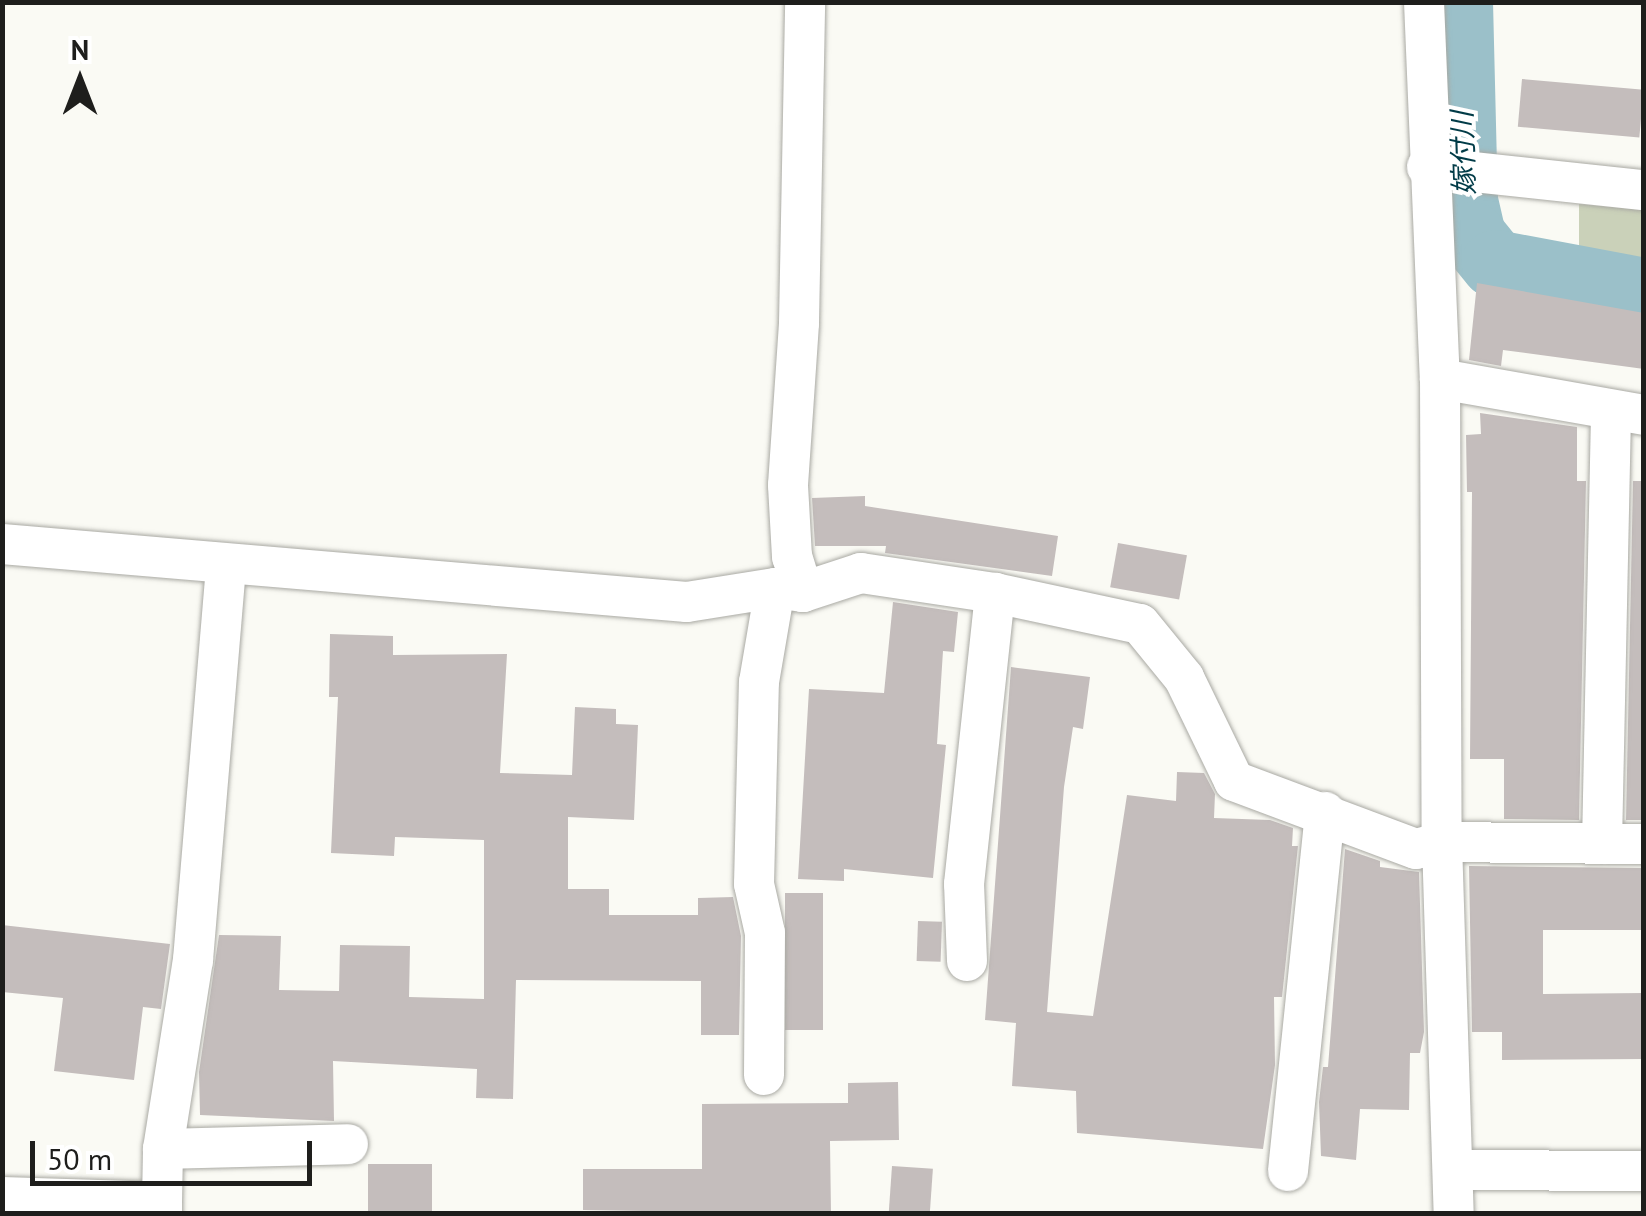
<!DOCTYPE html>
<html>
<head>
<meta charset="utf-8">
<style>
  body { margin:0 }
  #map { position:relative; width:1646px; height:1216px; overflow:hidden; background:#fafaf4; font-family:"PT Sans","Noto Sans JP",sans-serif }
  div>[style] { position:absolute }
  .green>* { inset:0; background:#cad1b9 }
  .river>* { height:68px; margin:-34px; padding:0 34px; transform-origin:34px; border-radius:34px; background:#9bc0c9 }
  .building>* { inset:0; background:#c4bdbc; transform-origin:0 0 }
  .roads { filter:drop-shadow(0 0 2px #a9a9a3) drop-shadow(0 0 2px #a9a9a3) }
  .street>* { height:40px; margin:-20px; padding:0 20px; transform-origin:20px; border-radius:20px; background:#fff }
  span { translate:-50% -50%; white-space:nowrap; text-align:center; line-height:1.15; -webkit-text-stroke:8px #fff; paint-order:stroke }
  .water-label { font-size:28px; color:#013b47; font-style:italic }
  .frame { position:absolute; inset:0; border:5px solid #1e1e1c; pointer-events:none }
  .north { position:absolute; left:30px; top:30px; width:100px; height:100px; -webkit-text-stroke:8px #fff; paint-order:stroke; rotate:0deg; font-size:28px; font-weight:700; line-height:40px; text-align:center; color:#1e1e1c }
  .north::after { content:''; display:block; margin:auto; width:35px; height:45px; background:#1e1e1c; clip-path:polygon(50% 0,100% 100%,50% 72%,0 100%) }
  .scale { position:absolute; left:30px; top:1141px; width:282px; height:45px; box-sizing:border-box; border:5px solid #1e1e1c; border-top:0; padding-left:12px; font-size:30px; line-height:35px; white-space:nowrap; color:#1e1e1c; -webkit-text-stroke:8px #fff; paint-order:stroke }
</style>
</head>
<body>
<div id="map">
  <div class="green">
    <div style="clip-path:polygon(1579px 204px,1643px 210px,1643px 272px,1579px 262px)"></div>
  </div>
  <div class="river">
    <div style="left:1459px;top:2px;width:199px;rotate:88.6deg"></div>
    <div style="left:1464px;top:201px;width:36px;rotate:77deg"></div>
    <div style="left:1472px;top:236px;width:36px;rotate:51deg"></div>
    <div style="left:1495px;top:264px;width:152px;rotate:10.6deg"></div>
  </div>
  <div class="building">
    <div style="left:1522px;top:79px;width:122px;height:48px;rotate:5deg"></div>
    <div style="clip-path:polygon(1477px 283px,1644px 313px,1644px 369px,1503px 350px,1501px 366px,1469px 360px)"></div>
    <div style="clip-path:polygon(1480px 413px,1577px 427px,1577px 481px,1586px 481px,1579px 820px,1504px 819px,1504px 759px,1470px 759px,1472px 492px,1467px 492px,1466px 435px,1481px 434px)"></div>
    <div style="clip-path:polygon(1633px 481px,1644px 481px,1644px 820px,1626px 820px)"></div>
    <div style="clip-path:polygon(865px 496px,865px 506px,1058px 536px,1052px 576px,885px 553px,886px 546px,815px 546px,812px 498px)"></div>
    <div style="left:1118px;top:543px;width:70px;height:45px;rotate:10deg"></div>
    <div style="clip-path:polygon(893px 602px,958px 612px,954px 652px,943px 651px,937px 744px,946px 745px,933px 878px,844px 869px,844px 881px,798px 879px,809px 689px,884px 693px)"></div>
    <div style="clip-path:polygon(330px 634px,393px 636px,393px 655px,507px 654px,500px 773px,572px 775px,575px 707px,616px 709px,616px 724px,638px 725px,634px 820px,568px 817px,568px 889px,609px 889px,609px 915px,698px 915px,698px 898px,733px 897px,741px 936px,739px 1035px,701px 1035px,701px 981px,516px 980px,513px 1099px,476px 1098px,477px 1069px,333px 1061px,334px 1121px,200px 1115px,199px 1072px,219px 935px,281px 936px,279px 990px,339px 991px,340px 945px,410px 946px,409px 997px,484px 999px,484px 840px,395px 837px,394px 856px,331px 853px,338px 697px,329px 697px)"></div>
    <div style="clip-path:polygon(1011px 667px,1090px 677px,1083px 729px,1073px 727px,1064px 787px,1047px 1012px,1093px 1016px,1127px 795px,1176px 801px,1177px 772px,1204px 773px,1215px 794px,1214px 818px,1270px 820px,1293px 828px,1292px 846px,1298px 846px,1282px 997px,1274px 997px,1275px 1065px,1263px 1149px,1077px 1133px,1076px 1091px,1012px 1086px,1016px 1023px,985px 1020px)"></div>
    <div style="clip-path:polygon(1345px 849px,1380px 861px,1380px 867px,1419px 872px,1424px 1032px,1420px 1053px,1410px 1053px,1409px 1110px,1360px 1109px,1356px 1160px,1321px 1156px,1319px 1102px,1323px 1067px,1328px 1067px)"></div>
    <div style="clip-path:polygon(1469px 866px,1644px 868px,1644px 930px,1543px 930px,1543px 994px,1644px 993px,1644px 1059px,1502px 1060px,1502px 1032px,1472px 1032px)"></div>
    <div style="left:785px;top:893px;width:38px;height:137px"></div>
    <div style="left:918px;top:921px;width:24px;height:40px;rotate:2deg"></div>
    <div style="clip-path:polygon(2px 925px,170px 944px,161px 1009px,143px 1007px,134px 1080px,54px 1071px,63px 998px,2px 992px)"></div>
    <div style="clip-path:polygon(898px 1082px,899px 1140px,830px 1141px,831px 1214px,583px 1210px,583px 1169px,702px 1169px,702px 1104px,848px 1103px,848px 1083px)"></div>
    <div style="left:432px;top:1164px;width:50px;height:64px;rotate:90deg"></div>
    <div style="left:892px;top:1166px;width:41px;height:48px;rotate:4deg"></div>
  </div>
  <div class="roads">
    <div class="street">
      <div style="left:1424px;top:2px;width:377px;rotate:87.6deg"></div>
      <div style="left:1440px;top:379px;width:463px;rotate:89.8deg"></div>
      <div style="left:1442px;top:842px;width:372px;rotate:88.2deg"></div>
      <div style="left:1427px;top:167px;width:218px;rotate:6.1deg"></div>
      <div style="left:1440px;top:379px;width:207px;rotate:10deg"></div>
      <div style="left:2px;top:544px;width:687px;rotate:4.84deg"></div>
      <div style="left:687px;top:602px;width:89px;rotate:-9deg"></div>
      <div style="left:775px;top:588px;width:28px;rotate:8deg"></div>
      <div style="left:803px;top:592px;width:61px;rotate:-18.1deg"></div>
      <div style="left:861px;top:573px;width:135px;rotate:8.5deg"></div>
      <div style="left:995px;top:593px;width:148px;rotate:12.1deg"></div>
      <div style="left:1140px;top:624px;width:70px;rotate:50.8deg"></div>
      <div style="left:1184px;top:678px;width:114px;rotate:64.1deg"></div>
      <div style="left:1234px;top:781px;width:194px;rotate:20.5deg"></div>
      <div style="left:1416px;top:849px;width:27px;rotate:-15deg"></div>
      <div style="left:1442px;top:842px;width:202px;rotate:0.6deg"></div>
      <div style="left:803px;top:592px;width:37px;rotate:-107deg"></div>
      <div style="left:792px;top:557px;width:72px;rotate:-93.2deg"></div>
      <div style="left:788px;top:485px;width:162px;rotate:-86.1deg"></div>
      <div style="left:799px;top:323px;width:321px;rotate:-88.9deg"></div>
      <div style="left:1602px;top:844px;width:434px;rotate:-88.8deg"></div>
      <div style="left:967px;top:961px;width:77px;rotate:-92.2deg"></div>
      <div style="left:964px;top:884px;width:293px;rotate:-83.9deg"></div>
      <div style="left:764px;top:1075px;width:142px;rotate:-89.6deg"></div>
      <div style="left:765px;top:933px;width:50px;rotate:-102.7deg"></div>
      <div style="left:754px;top:884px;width:202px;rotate:-88.6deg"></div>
      <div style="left:759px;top:682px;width:95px;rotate:-80.3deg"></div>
      <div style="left:163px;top:1149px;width:185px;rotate:-1.5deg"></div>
      <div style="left:1453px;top:1170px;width:191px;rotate:0.3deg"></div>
      <div style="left:1288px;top:1171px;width:361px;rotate:-84.1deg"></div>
      <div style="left:2px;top:1197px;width:160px;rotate:1.8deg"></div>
      <div style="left:162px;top:1202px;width:12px;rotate:90deg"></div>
      <div style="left:162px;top:1202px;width:53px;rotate:-88.9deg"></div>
      <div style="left:163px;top:1149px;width:191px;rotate:-81deg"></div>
      <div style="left:193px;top:960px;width:397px;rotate:-85.2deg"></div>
    </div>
  </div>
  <div class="water-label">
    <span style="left:1463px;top:153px;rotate:-92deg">嫁付川</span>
  </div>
  <div class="frame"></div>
  <div class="north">N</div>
  <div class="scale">50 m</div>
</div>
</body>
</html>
